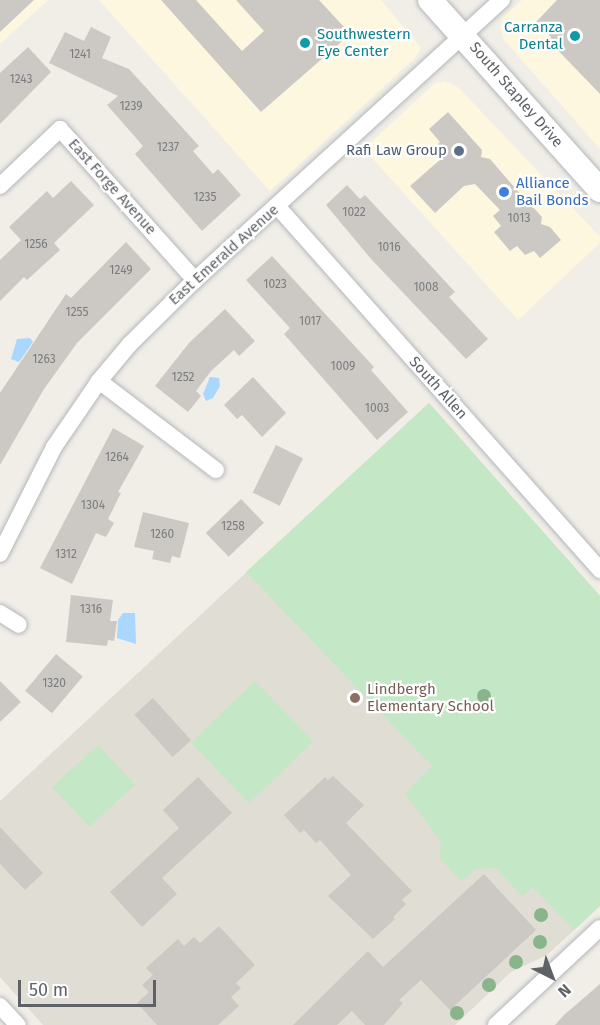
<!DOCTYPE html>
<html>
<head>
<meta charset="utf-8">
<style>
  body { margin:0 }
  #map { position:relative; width:600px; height:1025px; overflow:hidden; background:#f0eee7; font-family:"Fira Sans",sans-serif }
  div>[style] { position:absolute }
  .commercial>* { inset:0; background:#fef7df }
  .education>* { inset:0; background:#e0ddd5 }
  .green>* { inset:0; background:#c4e7c5; transform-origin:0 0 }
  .water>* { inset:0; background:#a9d7fe }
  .building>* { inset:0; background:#ccc9c4; transform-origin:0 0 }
  .roads { filter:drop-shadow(0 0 2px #b4b7bb) drop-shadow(0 0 2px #b4b7bb) }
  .minor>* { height:16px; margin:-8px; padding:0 8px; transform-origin:8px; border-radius:8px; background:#fff }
  .secondary>* { height:24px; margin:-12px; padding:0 12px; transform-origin:12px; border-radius:12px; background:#fff }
  .trees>* { width:14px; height:14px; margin:-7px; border-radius:50%; background:#8ab58a }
  .dots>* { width:16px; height:16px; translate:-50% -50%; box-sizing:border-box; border:3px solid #fff; border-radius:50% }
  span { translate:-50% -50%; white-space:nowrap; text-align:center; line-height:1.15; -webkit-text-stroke:4.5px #fff; paint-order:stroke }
  .number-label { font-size:12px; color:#7a7c7e }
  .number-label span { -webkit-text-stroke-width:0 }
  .culture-label { font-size:15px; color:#0d838f }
  .right { translate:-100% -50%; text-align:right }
  .left { translate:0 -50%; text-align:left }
  .street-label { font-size:15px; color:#5e6267 }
  .service-label { font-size:15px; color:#4e5e75 }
  .shop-label { font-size:15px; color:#366cbe }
  .education-label { font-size:15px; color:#785e54 }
  .north { position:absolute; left:522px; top:947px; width:60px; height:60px; -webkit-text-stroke:4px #fff; paint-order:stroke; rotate:138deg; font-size:16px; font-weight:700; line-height:24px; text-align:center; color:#5e6267 }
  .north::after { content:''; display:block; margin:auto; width:21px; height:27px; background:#5e6267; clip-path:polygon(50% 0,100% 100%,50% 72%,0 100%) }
  .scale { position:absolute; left:18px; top:980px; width:138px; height:27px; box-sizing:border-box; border:3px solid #5e6267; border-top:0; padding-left:8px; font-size:18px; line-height:21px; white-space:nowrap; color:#5e6267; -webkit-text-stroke:4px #fff; paint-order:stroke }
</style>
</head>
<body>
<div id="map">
  <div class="commercial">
    <div style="clip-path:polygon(0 0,48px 0,0 44px)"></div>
    <div style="clip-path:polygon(99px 0,381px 0,421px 48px,415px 58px,270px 191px)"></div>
    <div style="clip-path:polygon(522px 0,600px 0,600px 149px,504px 40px,500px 27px,503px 17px)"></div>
    <div style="clip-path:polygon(445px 81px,459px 88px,600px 237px,600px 243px,518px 320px,364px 149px,435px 83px)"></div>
  </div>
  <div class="education">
    <div style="clip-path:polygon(429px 403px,600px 596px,600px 906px,547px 955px,511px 972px,455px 1025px,43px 1025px,0 977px,0 801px)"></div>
  </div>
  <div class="green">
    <div style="clip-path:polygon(429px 403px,600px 596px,600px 906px,574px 930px,533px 887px,522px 896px,496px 868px,475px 869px,461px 881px,439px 857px,441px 842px,405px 793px,432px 766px,246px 572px)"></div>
    <div style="left:255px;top:681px;width:84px;height:89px;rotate:46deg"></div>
    <div style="left:98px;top:745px;width:54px;height:62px;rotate:47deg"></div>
  </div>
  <div class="water">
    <div style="clip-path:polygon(30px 338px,33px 342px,19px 362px,11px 359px,17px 339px)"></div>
    <div style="clip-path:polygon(210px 377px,219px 378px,220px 386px,213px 398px,206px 401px,203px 394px)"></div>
    <div style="clip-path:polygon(123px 613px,135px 613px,136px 644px,117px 638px,118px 620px)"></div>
  </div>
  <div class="building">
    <div style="clip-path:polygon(0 0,34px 0,0 32px)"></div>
    <div style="clip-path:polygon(161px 0,196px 0,242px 51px,264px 31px,236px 0,319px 0,344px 27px,341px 29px,347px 37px,261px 112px)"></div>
    <div style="clip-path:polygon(557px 0,600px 0,600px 94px,548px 40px,551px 37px,536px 22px)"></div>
    <div style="clip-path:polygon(91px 27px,111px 37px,102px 58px,129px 69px,199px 146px,193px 151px,213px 174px,218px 169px,241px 195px,202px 231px,135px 154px,143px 146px,107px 105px,118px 96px,49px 63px,65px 32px,84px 41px)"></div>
    <div style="clip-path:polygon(28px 47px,51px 72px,0 124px,0 73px)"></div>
    <div style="clip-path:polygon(448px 112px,482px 150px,481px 157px,490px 159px,522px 196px,522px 206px,531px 205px,542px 217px,541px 224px,550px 227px,561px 240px,540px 258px,534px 251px,525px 255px,517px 246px,510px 251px,494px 232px,501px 226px,493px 216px,500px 210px,475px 184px,464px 186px,435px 213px,410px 186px,442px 158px,434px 148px,440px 142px,429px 129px)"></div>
    <div style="clip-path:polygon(71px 181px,94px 205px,54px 243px,60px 250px,27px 280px,24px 277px,0 301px,0 260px,21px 240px,9px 227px,47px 191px,53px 198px)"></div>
    <div style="clip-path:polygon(347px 185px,360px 199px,365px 195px,418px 252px,455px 292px,449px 297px,488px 339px,466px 359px,372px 260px,326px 205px)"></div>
    <div style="clip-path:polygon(126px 242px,151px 269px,77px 343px,44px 389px,0 465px,0 393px,66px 294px,71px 298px)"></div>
    <div style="clip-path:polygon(272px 256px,374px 367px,371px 370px,408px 412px,377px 440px,284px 334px,290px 328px,246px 280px)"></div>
    <div style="clip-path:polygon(225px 309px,255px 341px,239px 356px,234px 350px,211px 371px,196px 391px,201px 396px,188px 412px,155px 386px,189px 343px)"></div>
    <div style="clip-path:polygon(253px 377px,286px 413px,262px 437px,242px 415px,237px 419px,224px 405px)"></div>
    <div style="clip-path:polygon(113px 428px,144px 446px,118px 492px,121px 493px,108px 519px,114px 523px,106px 537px,96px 533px,72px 584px,40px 568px)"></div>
    <div style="left:276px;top:445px;width:30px;height:53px;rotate:26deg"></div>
    <div style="left:241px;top:499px;width:33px;height:49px;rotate:46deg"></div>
    <div style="clip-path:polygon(143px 512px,189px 523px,180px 558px,172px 556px,170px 563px,152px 559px,154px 551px,134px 547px)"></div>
    <div style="clip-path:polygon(71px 595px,113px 600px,110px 621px,117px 621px,114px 641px,108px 640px,107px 646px,66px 642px)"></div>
    <div style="left:56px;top:654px;width:35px;height:48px;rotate:40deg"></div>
    <div style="clip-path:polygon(0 681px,21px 702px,0 722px)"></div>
    <div style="left:153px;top:698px;width:57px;height:25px;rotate:48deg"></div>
    <div style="clip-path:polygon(333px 776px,364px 805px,346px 823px,412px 891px,402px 900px,406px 904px,393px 917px,395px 919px,373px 939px,328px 896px,351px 875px,320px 840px,316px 843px,304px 830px,300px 833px,284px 815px,325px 777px,328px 780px)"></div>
    <div style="clip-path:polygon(198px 777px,232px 813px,162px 878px,177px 894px,142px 927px,110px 892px,179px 828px,163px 810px)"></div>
    <div style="clip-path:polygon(0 827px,43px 873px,25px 890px,0 864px)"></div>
    <div style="clip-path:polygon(484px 874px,536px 930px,450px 1010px,421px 980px,399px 1000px,403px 1003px,384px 1025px,365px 1025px,352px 1011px,337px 1025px,293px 1025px,368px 951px,383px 967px)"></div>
    <div style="clip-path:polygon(219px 926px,255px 965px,236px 983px,241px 988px,231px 997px,239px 1006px,218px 1025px,157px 1025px,137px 1003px,149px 992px,142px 985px,153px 975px,146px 968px,178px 939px,184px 946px,194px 937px,200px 943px)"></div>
    <div style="clip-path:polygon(600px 984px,600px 1025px,555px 1025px,564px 1015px)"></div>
  </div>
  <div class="roads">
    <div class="minor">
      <div style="left:0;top:186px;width:83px;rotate:-43.5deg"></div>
      <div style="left:60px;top:129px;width:203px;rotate:48.2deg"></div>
      <div style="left:277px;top:206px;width:487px;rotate:48.4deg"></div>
      <div style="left:99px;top:381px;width:147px;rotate:37.3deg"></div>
      <div style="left:0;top:554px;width:120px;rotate:-63.2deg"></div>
      <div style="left:54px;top:447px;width:80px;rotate:-55.7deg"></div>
      <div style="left:99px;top:381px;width:48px;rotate:-50deg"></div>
      <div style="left:130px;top:344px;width:91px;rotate:-44.6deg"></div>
      <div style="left:195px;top:280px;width:416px;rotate:-42.4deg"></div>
      <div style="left:0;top:613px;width:22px;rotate:32deg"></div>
      <div style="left:0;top:1006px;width:26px;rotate:47deg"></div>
      <div style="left:496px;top:1025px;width:142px;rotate:-43deg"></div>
    </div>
    <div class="secondary">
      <div style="left:430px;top:0;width:255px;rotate:48.2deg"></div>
    </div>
  </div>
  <div class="trees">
    <div style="left:484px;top:696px"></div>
    <div style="left:541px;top:915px"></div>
    <div style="left:540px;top:942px"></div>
    <div style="left:516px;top:962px"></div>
    <div style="left:489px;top:985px"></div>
    <div style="left:457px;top:1013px"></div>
  </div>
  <div class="dots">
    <div style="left:575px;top:36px;background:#0f9aa8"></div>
    <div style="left:305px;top:43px;background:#0f9aa8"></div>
    <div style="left:459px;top:151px;background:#5c6f8a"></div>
    <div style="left:504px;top:192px;background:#3f7fe0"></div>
    <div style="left:355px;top:698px;background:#8d6e63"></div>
  </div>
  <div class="number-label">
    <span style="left:80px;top:55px">1241</span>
    <span style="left:21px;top:80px">1243</span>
    <span style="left:131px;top:107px">1239</span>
    <span style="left:168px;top:148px">1237</span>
    <span style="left:205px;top:198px">1235</span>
    <span style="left:354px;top:213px">1022</span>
    <span style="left:519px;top:219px">1013</span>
    <span style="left:36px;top:245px">1256</span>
    <span style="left:389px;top:248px">1016</span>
    <span style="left:121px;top:271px">1249</span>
    <span style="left:275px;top:285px">1023</span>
    <span style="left:426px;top:288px">1008</span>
    <span style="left:77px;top:313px">1255</span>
    <span style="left:310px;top:322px">1017</span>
    <span style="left:44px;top:360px">1263</span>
    <span style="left:343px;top:367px">1009</span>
    <span style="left:183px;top:378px">1252</span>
    <span style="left:377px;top:409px">1003</span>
    <span style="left:117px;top:458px">1264</span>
    <span style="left:93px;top:506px">1304</span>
    <span style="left:233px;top:527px">1258</span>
    <span style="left:162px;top:535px">1260</span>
    <span style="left:66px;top:555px">1312</span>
    <span style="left:91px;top:610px">1316</span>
    <span style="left:54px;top:684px">1320</span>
  </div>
  <div class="culture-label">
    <span class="right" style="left:563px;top:36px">Carranza<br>Dental</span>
    <span class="left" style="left:317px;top:43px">Southwestern<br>Eye Center</span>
  </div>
  <div class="street-label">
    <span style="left:516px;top:95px;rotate:49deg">South Stapley Drive</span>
    <span style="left:112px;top:187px;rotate:48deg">East Forge Avenue</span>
    <span style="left:224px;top:255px;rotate:-42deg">East Emerald Avenue</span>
    <span style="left:438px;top:388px;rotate:48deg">South Allen</span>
  </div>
  <div class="service-label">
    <span class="right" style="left:447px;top:151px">Rafi Law Group</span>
  </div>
  <div class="shop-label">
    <span class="left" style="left:516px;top:192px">Alliance<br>Bail Bonds</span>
  </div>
  <div class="education-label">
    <span class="left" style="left:367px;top:698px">Lindbergh<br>Elementary School</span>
  </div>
  <div class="north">N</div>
  <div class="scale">50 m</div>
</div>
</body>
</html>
